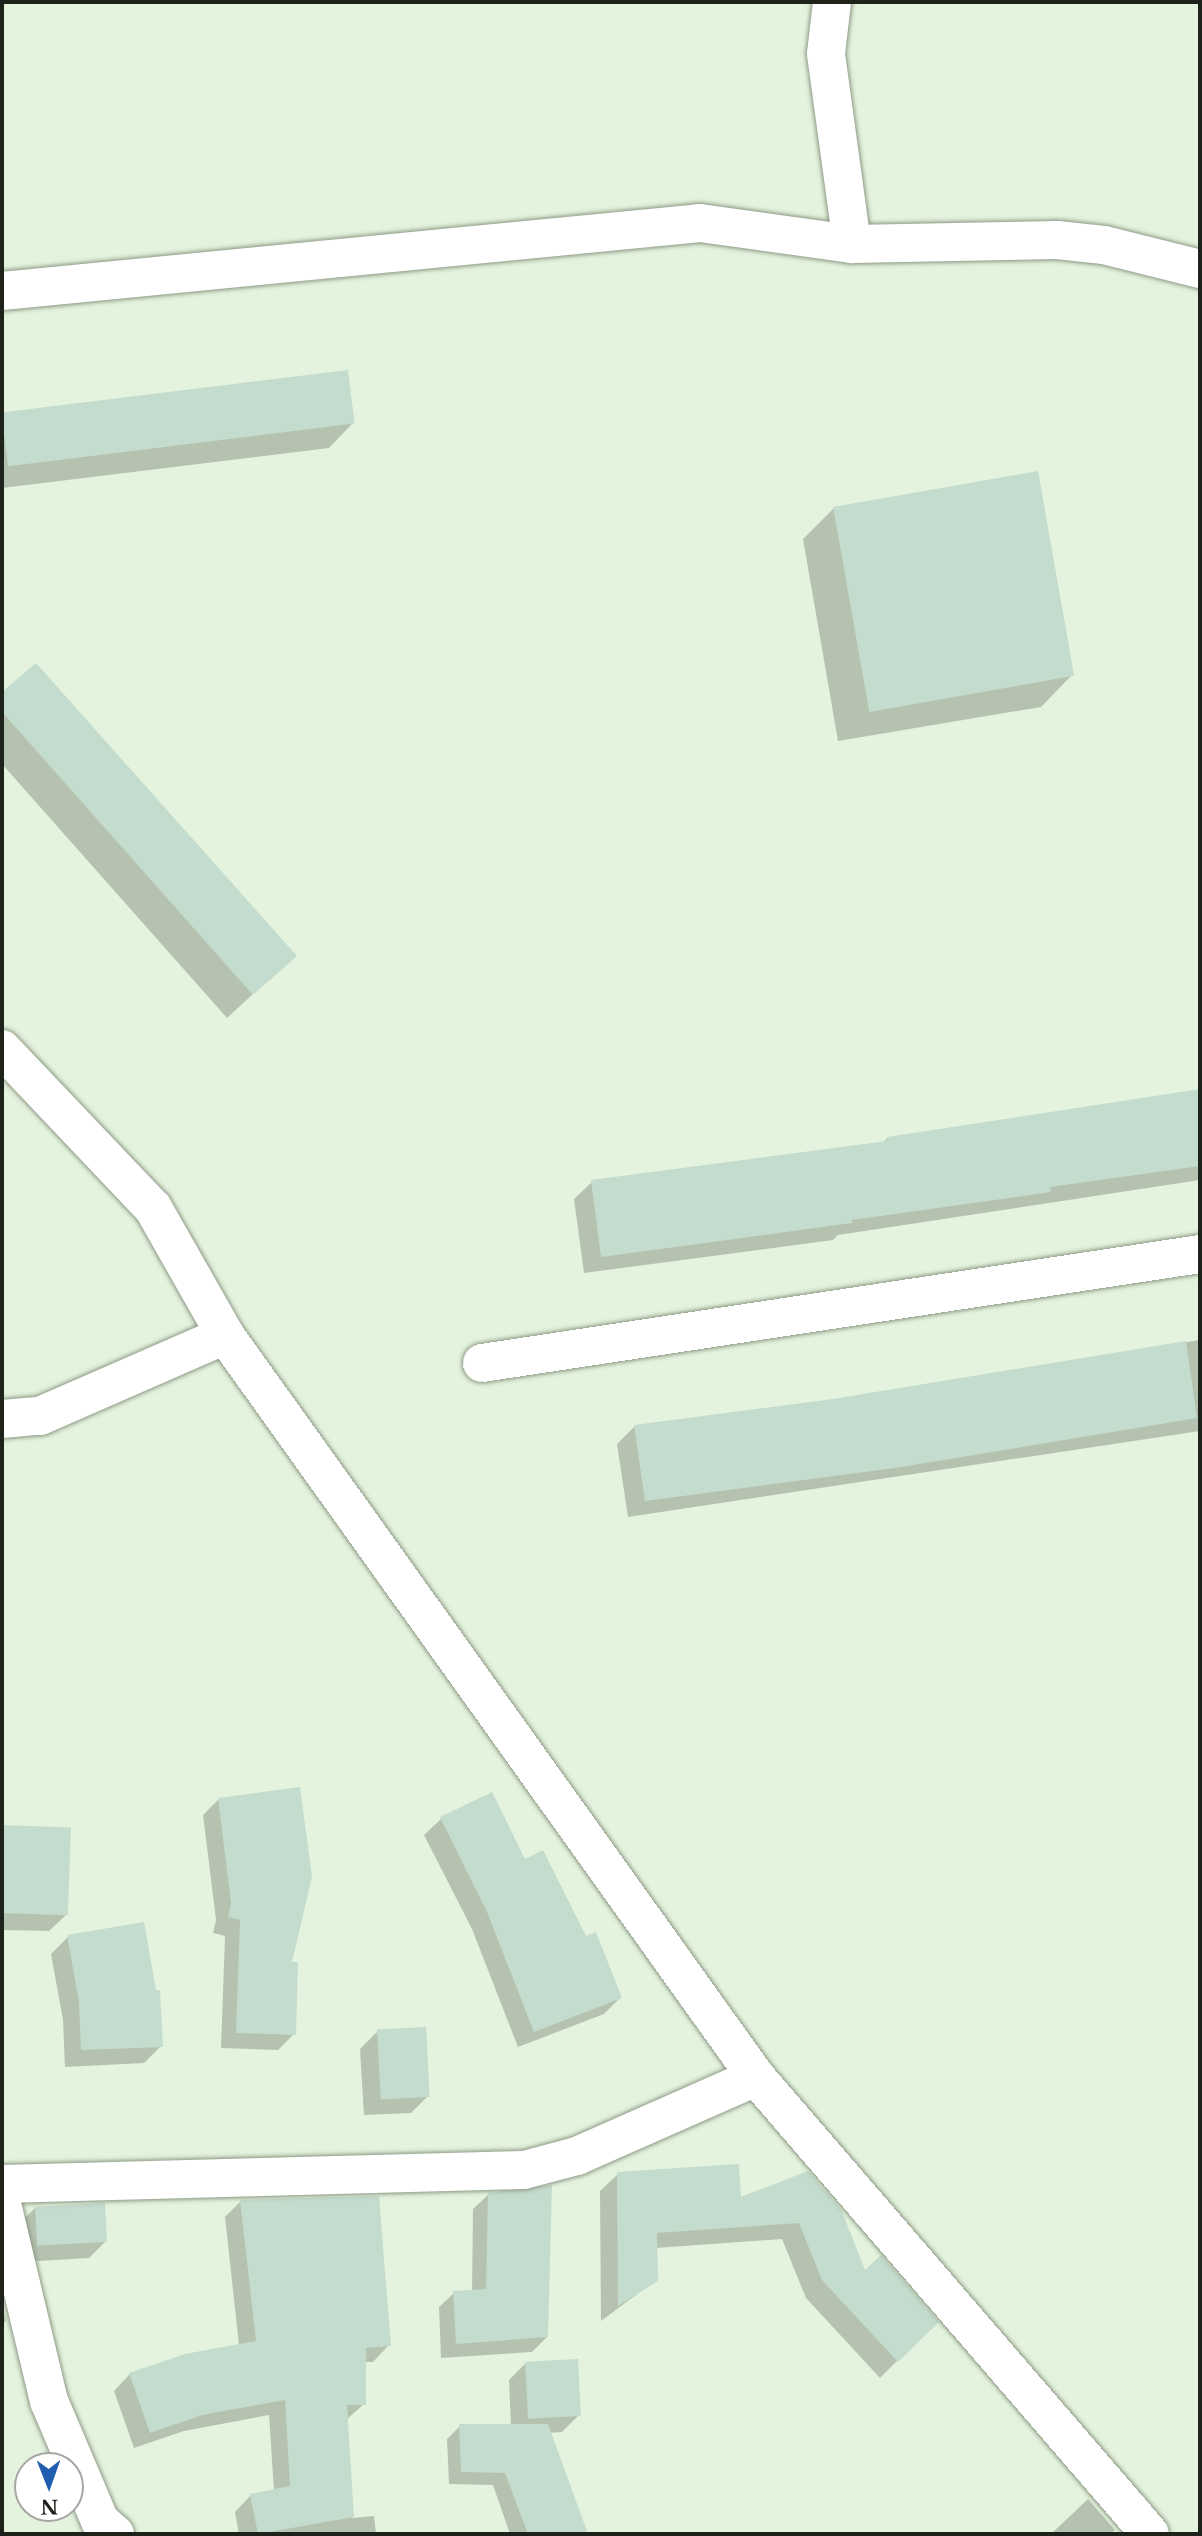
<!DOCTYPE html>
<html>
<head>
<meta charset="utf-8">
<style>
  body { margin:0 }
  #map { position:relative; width:1202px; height:2536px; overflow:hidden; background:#e4f3dd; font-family:"Libre Baskerville",serif }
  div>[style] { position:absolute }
  .shadow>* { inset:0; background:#0003 }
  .building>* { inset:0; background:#c4dccd; transform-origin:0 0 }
  .roads { filter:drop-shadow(0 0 2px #8d9a86) drop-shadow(0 0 2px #8d9a86) }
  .minor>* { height:38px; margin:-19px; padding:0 19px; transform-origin:19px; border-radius:19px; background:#fff }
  span { translate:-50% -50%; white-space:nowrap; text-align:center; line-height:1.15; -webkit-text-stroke:7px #fff; paint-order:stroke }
  .frame { position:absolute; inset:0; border:4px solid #1d221a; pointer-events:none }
  .north { position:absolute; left:14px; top:2452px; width:70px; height:70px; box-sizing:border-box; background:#fff; border:2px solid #a5a7a3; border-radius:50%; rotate:179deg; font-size:19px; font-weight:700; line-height:28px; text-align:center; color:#1d221a }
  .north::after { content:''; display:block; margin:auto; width:24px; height:32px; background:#215eb0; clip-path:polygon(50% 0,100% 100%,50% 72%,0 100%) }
</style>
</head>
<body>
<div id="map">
  <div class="shadow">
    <div style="clip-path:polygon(347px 372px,353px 423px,329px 448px,2px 488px,2px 415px)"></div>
    <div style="clip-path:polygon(834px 508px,1072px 675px,1041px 707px,838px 741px,803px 539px)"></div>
    <div style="clip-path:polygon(36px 665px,294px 956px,227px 1018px,2px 764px,2px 695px)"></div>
    <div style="clip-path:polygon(1200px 1090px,1200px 1180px,838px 1235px,833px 1240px,584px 1273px,574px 1199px,592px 1182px,883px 1143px,887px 1138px)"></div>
    <div style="clip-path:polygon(1200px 1340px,1200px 1431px,628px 1517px,617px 1444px,634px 1427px,833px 1401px)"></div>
    <div style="clip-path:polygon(219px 1799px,290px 1964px,294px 2034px,278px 2050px,221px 2048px,225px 1936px,213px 1933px,216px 1920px,203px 1815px)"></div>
    <div style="clip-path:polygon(441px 1819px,524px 1861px,586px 1938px,620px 1998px,604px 2014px,518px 2047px,472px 1929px,424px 1835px)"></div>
    <div style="clip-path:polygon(2px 1827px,69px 1829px,67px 1914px,49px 1931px,2px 1930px)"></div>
    <div style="clip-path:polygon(68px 1937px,161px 2046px,144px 2063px,65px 2067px,63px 2020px,51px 1954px)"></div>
    <div style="clip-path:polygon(377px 2032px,428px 2096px,411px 2113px,364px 2115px,360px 2049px)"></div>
    <div style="clip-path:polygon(808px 2173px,864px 2273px,936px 2322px,880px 2378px,806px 2298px,782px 2239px,656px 2248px,656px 2280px,601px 2321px,600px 2191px,618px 2174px,739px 2199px)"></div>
    <div style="clip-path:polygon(488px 2195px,547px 2337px,532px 2352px,441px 2358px,439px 2307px,454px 2293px,472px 2292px,473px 2209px)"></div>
    <div style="clip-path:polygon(241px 2201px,389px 2345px,373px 2362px,364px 2362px,364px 2404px,346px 2420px,352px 2518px,374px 2516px,376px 2534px,239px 2534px,235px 2512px,251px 2495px,274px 2491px,269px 2415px,184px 2431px,134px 2448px,114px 2391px,130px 2374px,239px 2345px,225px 2217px)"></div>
    <div style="clip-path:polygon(36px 2207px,106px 2241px,89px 2258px,21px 2262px,19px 2224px)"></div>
    <div style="clip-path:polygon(2px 2305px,6px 2321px,2px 2325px)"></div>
    <div style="clip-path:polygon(526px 2363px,579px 2415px,562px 2432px,549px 2433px,586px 2534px,510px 2534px,493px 2485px,449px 2484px,447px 2439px,460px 2426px,511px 2426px,509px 2380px)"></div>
    <div style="clip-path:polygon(1088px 2499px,1115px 2530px,1110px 2534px,1051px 2534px)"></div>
  </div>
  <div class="building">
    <div style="left:348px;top:370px;width:54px;height:349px;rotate:83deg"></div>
    <div style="left:1038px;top:471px;width:208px;height:208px;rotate:80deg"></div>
    <div style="clip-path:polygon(36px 663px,297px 956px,253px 995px,2px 712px,2px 692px)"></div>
    <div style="clip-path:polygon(1200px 1089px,1200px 1166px,1050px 1187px,1051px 1192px,852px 1220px,852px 1223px,601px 1257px,591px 1180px,887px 1141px,887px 1137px)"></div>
    <div style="clip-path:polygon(1186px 1341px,1197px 1418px,895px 1468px,645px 1501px,634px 1425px,833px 1399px)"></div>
    <div style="clip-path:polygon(300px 1787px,312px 1877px,292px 1962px,298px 1962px,296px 2035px,236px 2033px,240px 1920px,228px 1917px,231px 1903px,218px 1798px)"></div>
    <div style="clip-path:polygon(492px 1792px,525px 1859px,543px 1850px,586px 1936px,596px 1932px,622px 1998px,534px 2032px,487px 1912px,440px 1817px)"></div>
    <div style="left:2px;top:1825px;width:69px;height:88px;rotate:2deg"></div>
    <div style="clip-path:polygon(144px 1922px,156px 1990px,160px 1990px,163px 2047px,81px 2050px,79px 2002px,67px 1935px)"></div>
    <div style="left:426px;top:2027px;width:70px;height:49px;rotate:87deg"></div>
    <div style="clip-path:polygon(739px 2164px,741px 2197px,808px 2171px,841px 2209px,865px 2270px,881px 2255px,939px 2322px,898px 2362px,822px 2280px,799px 2223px,657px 2233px,658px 2281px,618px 2306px,617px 2172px)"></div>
    <div style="clip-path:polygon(552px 2185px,548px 2337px,456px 2344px,453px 2291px,486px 2289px,488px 2193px)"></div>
    <div style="clip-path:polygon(379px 2196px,391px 2346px,366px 2348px,366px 2405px,347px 2405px,354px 2517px,258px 2534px,250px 2494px,290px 2486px,285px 2400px,202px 2415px,150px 2433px,129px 2373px,185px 2354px,256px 2341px,240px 2200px)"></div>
    <div style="left:105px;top:2203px;width:39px;height:70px;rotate:87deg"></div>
    <div style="left:578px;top:2359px;width:57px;height:53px;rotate:87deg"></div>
    <div style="clip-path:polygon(459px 2424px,548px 2424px,588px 2534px,528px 2534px,505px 2473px,461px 2472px)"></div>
  </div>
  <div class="roads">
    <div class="minor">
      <div style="left:832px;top:2px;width:52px;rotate:96.6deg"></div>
      <div style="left:826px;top:54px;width:192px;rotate:82.2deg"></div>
      <div style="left:2px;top:291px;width:701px;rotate:-5.56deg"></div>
      <div style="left:700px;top:223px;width:153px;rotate:7.9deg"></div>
      <div style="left:852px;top:244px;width:205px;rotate:-1.1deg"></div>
      <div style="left:1057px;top:240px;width:47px;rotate:6.1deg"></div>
      <div style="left:1104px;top:245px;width:99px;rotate:14deg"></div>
      <div style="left:2px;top:1049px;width:219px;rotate:46.5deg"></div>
      <div style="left:153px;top:1208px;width:146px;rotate:60.4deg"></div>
      <div style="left:225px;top:1335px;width:912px;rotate:54.41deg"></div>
      <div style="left:756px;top:2077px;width:603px;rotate:49.23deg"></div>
      <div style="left:482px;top:1363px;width:726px;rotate:-8.63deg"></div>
      <div style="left:2px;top:1419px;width:38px;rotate:-5deg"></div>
      <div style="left:40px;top:1416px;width:202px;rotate:-23.6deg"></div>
      <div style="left:2px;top:2184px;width:522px;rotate:-1.54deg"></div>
      <div style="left:524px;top:2170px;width:55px;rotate:-14.8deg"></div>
      <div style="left:577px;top:2156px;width:196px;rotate:-23.8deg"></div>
      <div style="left:2px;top:2204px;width:203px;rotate:76.6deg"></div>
      <div style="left:49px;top:2401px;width:130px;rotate:67deg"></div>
      <div style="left:100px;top:2521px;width:20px;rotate:41deg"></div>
    </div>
  </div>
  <div class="frame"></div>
  <div class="north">N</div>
</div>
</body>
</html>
